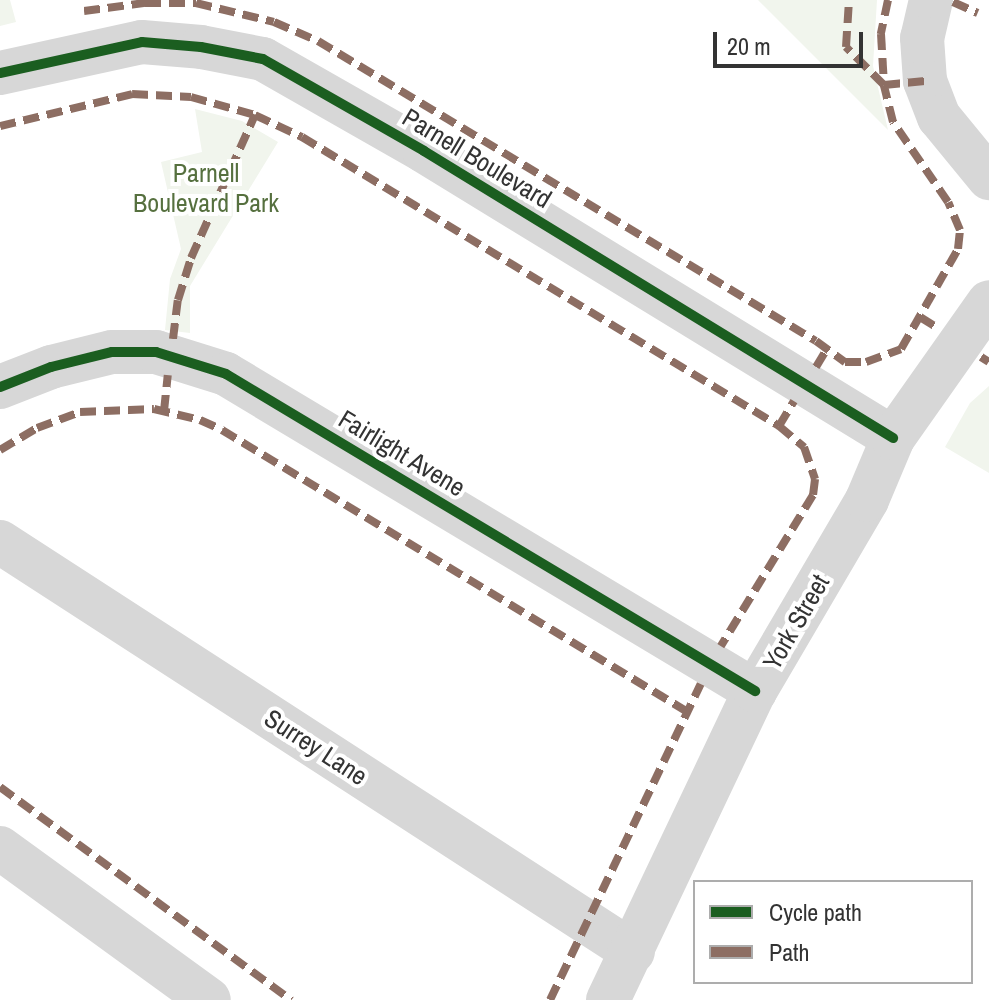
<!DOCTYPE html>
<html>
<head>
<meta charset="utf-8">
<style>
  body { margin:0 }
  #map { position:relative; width:989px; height:1000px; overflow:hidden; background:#fff; font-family:"Archivo Narrow",sans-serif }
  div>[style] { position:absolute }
  .green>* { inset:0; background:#f1f5ed }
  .minor>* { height:44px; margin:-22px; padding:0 22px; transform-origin:22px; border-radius:22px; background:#d7d7d7 }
  .quiet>* { height:8px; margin-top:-4px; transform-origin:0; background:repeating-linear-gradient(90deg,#8d6e63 0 16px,transparent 0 24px) }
  .cycleway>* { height:10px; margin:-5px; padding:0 5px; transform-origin:5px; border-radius:5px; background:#1b5e20 }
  span { translate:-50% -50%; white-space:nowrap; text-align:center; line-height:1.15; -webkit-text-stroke:8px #fff; paint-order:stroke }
  .street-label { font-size:26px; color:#333 }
  .park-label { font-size:26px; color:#56703f }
  .legend { position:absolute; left:693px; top:880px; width:280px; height:104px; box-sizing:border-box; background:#fff; border:2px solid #adadad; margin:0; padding:10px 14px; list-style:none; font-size:24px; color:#333 }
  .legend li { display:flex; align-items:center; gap:16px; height:40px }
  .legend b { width:40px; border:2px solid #adadad }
  .scale { position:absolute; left:713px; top:32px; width:150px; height:36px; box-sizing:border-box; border:4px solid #333; border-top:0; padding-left:10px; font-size:24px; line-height:28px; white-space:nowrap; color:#333; -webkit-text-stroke:6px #fff; paint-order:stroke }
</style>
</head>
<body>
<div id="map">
  <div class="green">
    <div style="clip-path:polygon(0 0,10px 0,16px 22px,0 26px)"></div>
    <div style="clip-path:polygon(758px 0,877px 0,873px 66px,888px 130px)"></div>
    <div style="clip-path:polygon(195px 109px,242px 121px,278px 142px,190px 286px,190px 333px,165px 330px,170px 279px,181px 249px,161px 162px,202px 152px)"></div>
    <div style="clip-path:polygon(989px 386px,989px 473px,945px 447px,970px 403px)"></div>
  </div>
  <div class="minor">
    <div style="left:931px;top:0;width:39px;rotate:103deg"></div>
    <div style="left:922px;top:38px;width:43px;rotate:86deg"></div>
    <div style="left:925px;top:81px;width:39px;rotate:69deg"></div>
    <div style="left:939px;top:117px;width:79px;rotate:50.7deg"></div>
    <div style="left:0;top:73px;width:145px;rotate:-12.3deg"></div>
    <div style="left:142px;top:42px;width:59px;rotate:4.8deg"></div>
    <div style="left:201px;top:47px;width:63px;rotate:11deg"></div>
    <div style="left:263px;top:59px;width:185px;rotate:29.7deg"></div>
    <div style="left:424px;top:151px;width:550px;rotate:31.46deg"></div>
    <div style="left:0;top:387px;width:55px;rotate:-21.4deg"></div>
    <div style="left:51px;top:367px;width:63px;rotate:-13.8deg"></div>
    <div style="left:112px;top:352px;width:44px"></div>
    <div style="left:156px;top:352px;width:73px;rotate:17.4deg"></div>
    <div style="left:226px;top:374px;width:617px;rotate:30.93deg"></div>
    <div style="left:0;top:542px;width:754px;rotate:32.93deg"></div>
    <div style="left:0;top:848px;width:258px;rotate:36deg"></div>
    <div style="left:608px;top:1000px;width:342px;rotate:-64.6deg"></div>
    <div style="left:755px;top:691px;width:221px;rotate:-59.6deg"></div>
    <div style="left:867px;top:500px;width:67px;rotate:-67.2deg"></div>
    <div style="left:893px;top:438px;width:166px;rotate:-54.8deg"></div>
  </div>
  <div class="quiet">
    <div style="left:888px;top:0;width:35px;rotate:102deg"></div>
    <div style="left:881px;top:34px;width:51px;rotate:86.6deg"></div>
    <div style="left:884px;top:85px;width:41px;rotate:-5.6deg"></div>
    <div style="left:953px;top:2px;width:27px;rotate:24deg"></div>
    <div style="left:84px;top:11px;width:62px;rotate:-7.5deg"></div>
    <div style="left:145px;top:3px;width:51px"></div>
    <div style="left:196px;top:3px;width:80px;rotate:13.7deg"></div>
    <div style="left:274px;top:22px;width:48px;rotate:23.4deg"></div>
    <div style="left:318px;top:41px;width:581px;rotate:31.07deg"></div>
    <div style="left:816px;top:341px;width:36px;rotate:36deg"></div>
    <div style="left:845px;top:362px;width:21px"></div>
    <div style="left:866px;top:362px;width:37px;rotate:-20deg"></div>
    <div style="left:901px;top:349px;width:115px;rotate:-60.3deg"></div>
    <div style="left:958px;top:249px;width:19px;rotate:-84deg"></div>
    <div style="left:960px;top:230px;width:30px;rotate:-113deg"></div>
    <div style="left:948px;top:202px;width:97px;rotate:-124.5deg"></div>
    <div style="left:893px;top:122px;width:38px;rotate:-104deg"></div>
    <div style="left:884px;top:85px;width:54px;rotate:-135deg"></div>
    <div style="left:846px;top:47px;width:47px;rotate:-86.3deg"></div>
    <div style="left:0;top:126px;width:136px;rotate:-13.6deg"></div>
    <div style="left:132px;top:94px;width:59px;rotate:2.9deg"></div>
    <div style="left:191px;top:97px;width:66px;rotate:15.7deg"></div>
    <div style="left:255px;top:115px;width:52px;rotate:25.1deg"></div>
    <div style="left:302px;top:137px;width:558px;rotate:31.21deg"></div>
    <div style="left:779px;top:426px;width:33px;rotate:40deg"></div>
    <div style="left:804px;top:447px;width:34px;rotate:71deg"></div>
    <div style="left:815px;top:479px;width:16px;rotate:97deg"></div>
    <div style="left:813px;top:495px;width:177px;rotate:121.4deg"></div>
    <div style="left:920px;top:317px;width:22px;rotate:32deg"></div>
    <div style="left:173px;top:339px;width:39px;rotate:-83deg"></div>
    <div style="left:178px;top:300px;width:44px;rotate:-72.8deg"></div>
    <div style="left:191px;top:258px;width:157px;rotate:-65.9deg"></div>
    <div style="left:981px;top:357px;width:9px;rotate:32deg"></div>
    <div style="left:816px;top:367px;width:21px;rotate:-59deg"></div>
    <div style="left:164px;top:411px;width:36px;rotate:-84deg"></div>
    <div style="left:779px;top:426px;width:29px;rotate:-59deg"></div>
    <div style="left:0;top:450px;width:43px;rotate:-30.7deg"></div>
    <div style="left:37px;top:428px;width:46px;rotate:-20.4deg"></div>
    <div style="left:80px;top:412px;width:74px;rotate:-2.3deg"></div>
    <div style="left:154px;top:409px;width:47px;rotate:13.4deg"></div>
    <div style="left:200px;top:420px;width:24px;rotate:24deg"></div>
    <div style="left:222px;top:430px;width:542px;rotate:31.2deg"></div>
    <div style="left:0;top:787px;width:361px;rotate:36.2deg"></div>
    <div style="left:550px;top:1000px;width:350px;rotate:-64.5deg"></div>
  </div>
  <div class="cycleway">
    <div style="left:0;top:73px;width:145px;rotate:-12.3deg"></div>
    <div style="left:142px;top:42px;width:59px;rotate:4.8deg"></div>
    <div style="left:201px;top:47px;width:63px;rotate:11deg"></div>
    <div style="left:263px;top:59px;width:185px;rotate:29.7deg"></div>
    <div style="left:424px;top:151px;width:550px;rotate:31.46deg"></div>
    <div style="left:0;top:387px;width:55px;rotate:-21.4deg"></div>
    <div style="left:51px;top:367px;width:63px;rotate:-13.8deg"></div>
    <div style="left:112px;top:352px;width:44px"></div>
    <div style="left:156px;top:352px;width:73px;rotate:17.4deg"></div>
    <div style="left:226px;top:374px;width:617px;rotate:30.93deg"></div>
  </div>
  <div class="street-label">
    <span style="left:477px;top:158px;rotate:31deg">Parnell Boulevard</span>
    <span style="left:402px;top:453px;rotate:31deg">Fairlight Avene</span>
    <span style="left:796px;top:622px;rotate:-60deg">York Street</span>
    <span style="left:316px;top:747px;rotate:33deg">Surrey Lane</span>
  </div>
  <div class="park-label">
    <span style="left:206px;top:188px">Parnell<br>Boulevard Park</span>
  </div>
  <ul class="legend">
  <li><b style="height:10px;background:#1b5e20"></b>Cycle path</li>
  <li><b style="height:10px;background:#8d6e63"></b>Path</li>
  </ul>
  <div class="scale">20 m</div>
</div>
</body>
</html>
